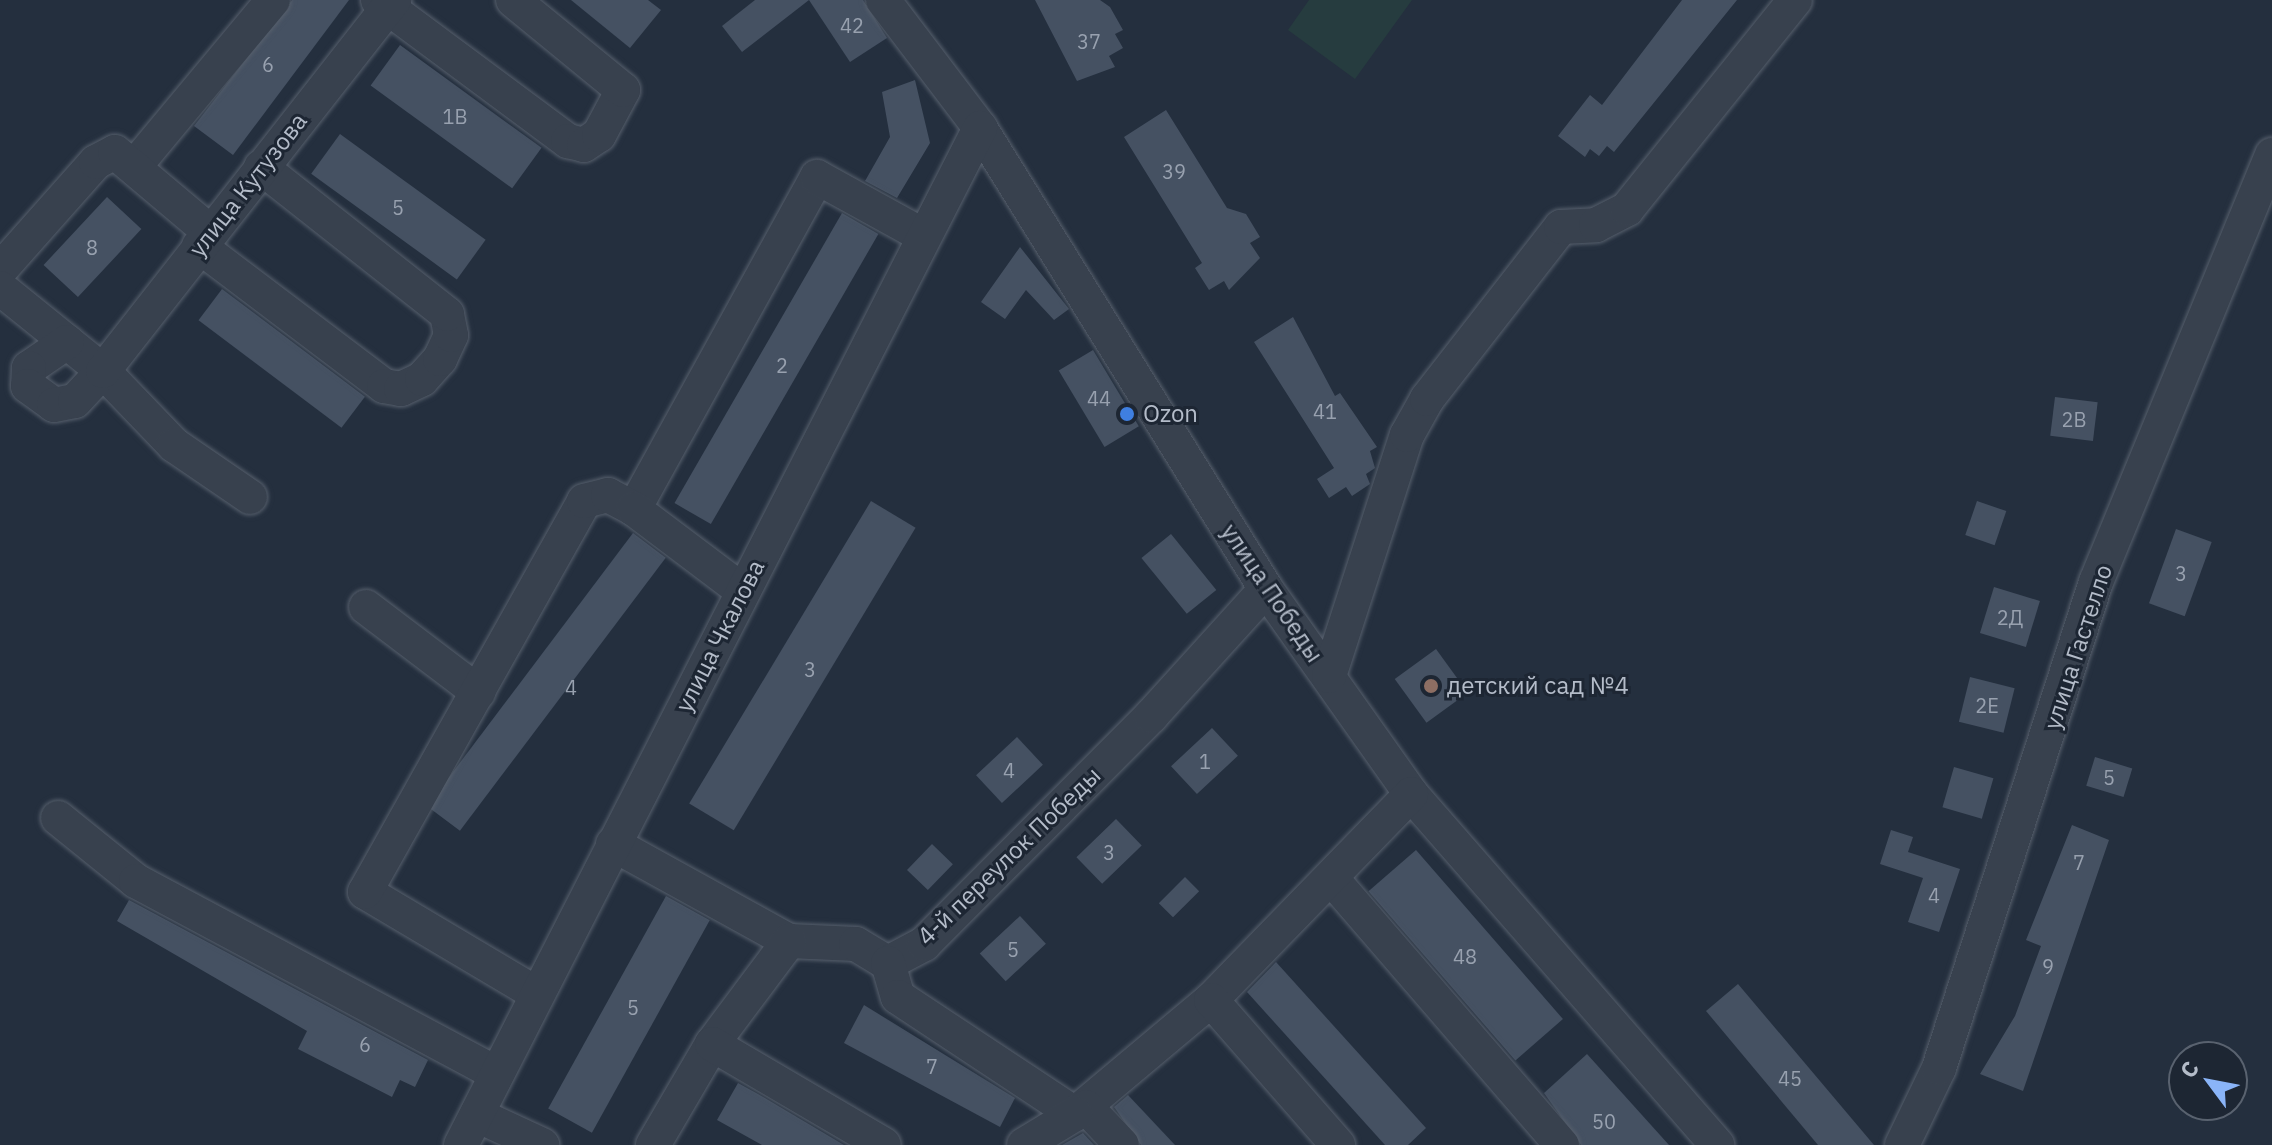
<!DOCTYPE html>
<html>
<head>
<meta charset="utf-8">
<style>
  body { margin:0 }
  #map { position:relative; width:2272px; height:1145px; overflow:hidden; background:#242f3e; font-family:"IBM Plex Sans",sans-serif }
  div>[style] { position:absolute }
  .green>* { inset:0; background:#263c3f }
  .building>* { inset:0; background:#455162; transform-origin:0 0 }
  .roads { filter:drop-shadow(0 0 2px #565f6c) drop-shadow(0 0 2px #565f6c) }
  .minor>* { height:34px; margin:-17px; padding:0 17px; transform-origin:17px; border-radius:17px; background:#38414e }
  .dots>* { width:22px; height:22px; translate:-50% -50%; box-sizing:border-box; border:4px solid #1d2633; border-radius:50% }
  span { translate:-50% -50%; white-space:nowrap; text-align:center; line-height:1.15; -webkit-text-stroke:6px #1d2633; paint-order:stroke }
  .number-label { font-size:20px; color:#98a1af }
  .number-label span { -webkit-text-stroke-width:0 }
  .street-label { font-size:24px; color:#b4bcc9 }
  .poi-label { font-size:24px; color:#b4bcc9 }
  .left { translate:0 -50%; text-align:left }
  .north { position:absolute; left:2168px; top:1041px; width:80px; height:80px; box-sizing:border-box; background:#1d2633; border:2px solid #59626f; border-radius:50%; rotate:302deg; font-size:22px; font-weight:700; line-height:32px; text-align:center; color:#b4bcc9 }
  .north::after { content:''; display:block; margin:auto; width:28px; height:36px; background:#8ab4f8; clip-path:polygon(50% 0,100% 100%,50% 72%,0 100%) }
</style>
</head>
<body>
<div id="map">
  <div class="green">
    <div style="clip-path:polygon(1309px 0,1412px 0,1355px 79px,1288px 30px)"></div>
  </div>
  <div class="building">
    <div style="clip-path:polygon(292px 0,349px 0,233px 155px,194px 126px)"></div>
    <div style="clip-path:polygon(571px 0,648px 0,661px 10px,630px 48px)"></div>
    <div style="clip-path:polygon(755px 0,809px 0,742px 52px,722px 26px)"></div>
    <div style="clip-path:polygon(809px 0,863px 0,887px 38px,850px 62px)"></div>
    <div style="clip-path:polygon(1035px 0,1100px 0,1110px 7px,1123px 30px,1115px 34px,1123px 48px,1109px 56px,1115px 67px,1077px 81px)"></div>
    <div style="clip-path:polygon(1682px 0,1737px 0,1614px 152px,1607px 146px,1599px 156px,1590px 149px,1585px 157px,1558px 136px,1590px 95px,1602px 105px)"></div>
    <div style="left:400px;top:45px;width:175px;height:50px;rotate:36deg"></div>
    <div style="clip-path:polygon(915px 80px,930px 143px,897px 198px,865px 181px,890px 137px,882px 92px)"></div>
    <div style="clip-path:polygon(1166px 110px,1227px 208px,1246px 214px,1260px 237px,1250px 243px,1260px 258px,1229px 290px,1224px 281px,1209px 290px,1195px 268px,1202px 263px,1124px 137px)"></div>
    <div style="left:340px;top:134px;width:180px;height:49px;rotate:36deg"></div>
    <div style="left:107px;top:197px;width:47px;height:93px;rotate:43deg"></div>
    <div style="left:842px;top:213px;width:42px;height:335px;rotate:30deg"></div>
    <div style="clip-path:polygon(1020px 247px,1069px 309px,1054px 320px,1026px 290px,1005px 319px,981px 302px)"></div>
    <div style="left:222px;top:289px;width:179px;height:39px;rotate:37deg"></div>
    <div style="clip-path:polygon(1293px 317px,1335px 396px,1340px 393px,1377px 447px,1370px 451px,1375px 468px,1366px 474px,1370px 484px,1352px 496px,1346px 487px,1329px 498px,1317px 479px,1334px 468px,1254px 342px)"></div>
    <div style="left:1093px;top:350px;width:89px;height:40px;rotate:59deg"></div>
    <div style="left:2055px;top:397px;width:43px;height:39px;rotate:7deg"></div>
    <div style="left:871px;top:501px;width:52px;height:353px;rotate:31deg"></div>
    <div style="left:1977px;top:501px;width:31px;height:36px;rotate:19deg"></div>
    <div style="left:2176px;top:529px;width:38px;height:79px;rotate:20deg"></div>
    <div style="left:633px;top:533px;width:41px;height:342px;rotate:37deg"></div>
    <div style="left:1171px;top:534px;width:72px;height:38px;rotate:51deg"></div>
    <div style="left:1994px;top:587px;width:48px;height:48px;rotate:17deg"></div>
    <div style="left:1436px;top:649px;width:54px;height:51px;rotate:54deg"></div>
    <div style="left:1970px;top:677px;width:46px;height:46px;rotate:14deg"></div>
    <div style="left:1212px;top:728px;width:38px;height:56px;rotate:47deg"></div>
    <div style="left:1017px;top:737px;width:38px;height:56px;rotate:47deg"></div>
    <div style="left:2095px;top:757px;width:39px;height:30px;rotate:17deg"></div>
    <div style="left:1954px;top:767px;width:41px;height:42px;rotate:16deg"></div>
    <div style="left:1116px;top:819px;width:37px;height:55px;rotate:46deg"></div>
    <div style="clip-path:polygon(2072px 825px,2109px 840px,2023px 1091px,1980px 1074px,2015px 1016px,2041px 946px,2026px 940px)"></div>
    <div style="clip-path:polygon(1891px 830px,1913px 837px,1908px 852px,1960px 869px,1939px 932px,1908px 922px,1923px 878px,1880px 864px)"></div>
    <div style="left:932px;top:844px;width:29px;height:36px;rotate:44deg"></div>
    <div style="left:1416px;top:850px;width:224px;height:63px;rotate:49deg"></div>
    <div style="left:1185px;top:877px;width:20px;height:37px;rotate:45deg"></div>
    <div style="left:666px;top:896px;width:50px;height:243px;rotate:29deg"></div>
    <div style="clip-path:polygon(129px 900px,428px 1060px,415px 1087px,400px 1080px,392px 1097px,298px 1049px,307px 1031px,117px 921px)"></div>
    <div style="left:1020px;top:916px;width:38px;height:55px;rotate:47deg"></div>
    <div style="clip-path:polygon(1276px 962px,1426px 1128px,1408px 1145px,1385px 1145px,1247px 992px)"></div>
    <div style="clip-path:polygon(1738px 984px,1874px 1145px,1818px 1145px,1706px 1011px)"></div>
    <div style="clip-path:polygon(864px 1005px,1015px 1098px,1000px 1127px,844px 1043px)"></div>
    <div style="clip-path:polygon(1587px 1054px,1669px 1145px,1581px 1145px,1544px 1093px)"></div>
    <div style="clip-path:polygon(738px 1083px,758px 1094px,844px 1145px,762px 1145px,717px 1120px)"></div>
    <div style="clip-path:polygon(1128px 1095px,1175px 1145px,1141px 1145px,1114px 1107px)"></div>
    <div style="clip-path:polygon(1083px 1133px,1094px 1145px,1062px 1145px)"></div>
  </div>
  <div class="roads">
    <div class="minor">
      <div style="left:378px;top:0;width:237px;rotate:36.6deg"></div>
      <div style="left:568px;top:141px;width:16px;rotate:14deg"></div>
      <div style="left:584px;top:145px;width:18px;rotate:-34deg"></div>
      <div style="left:599px;top:135px;width:51px;rotate:-61.9deg"></div>
      <div style="left:623px;top:90px;width:142px;rotate:-140.7deg"></div>
      <div style="left:883px;top:0;width:161px;rotate:52.8deg"></div>
      <div style="left:980px;top:128px;width:543px;rotate:58.18deg"></div>
      <div style="left:1266px;top:589px;width:251px;rotate:54.7deg"></div>
      <div style="left:1411px;top:794px;width:466px;rotate:48.9deg"></div>
      <div style="left:134px;top:167px;width:217px;rotate:-50.2deg"></div>
      <div style="left:199px;top:246px;width:232px;rotate:37.1deg"></div>
      <div style="left:384px;top:386px;width:17px;rotate:10deg"></div>
      <div style="left:401px;top:389px;width:23px;rotate:-25deg"></div>
      <div style="left:422px;top:379px;width:27px;rotate:-48deg"></div>
      <div style="left:440px;top:359px;width:26px;rotate:-65deg"></div>
      <div style="left:451px;top:335px;width:21px;rotate:-101deg"></div>
      <div style="left:447px;top:314px;width:237px;rotate:-141.7deg"></div>
      <div style="left:0;top:270px;width:144px;rotate:-48.4deg"></div>
      <div style="left:96px;top:162px;width:21px;rotate:-28deg"></div>
      <div style="left:115px;top:152px;width:124px;rotate:40.1deg"></div>
      <div style="left:0;top:288px;width:132px;rotate:38.9deg"></div>
      <div style="left:103px;top:371px;width:103px;rotate:46.2deg"></div>
      <div style="left:174px;top:445px;width:92px;rotate:34.4deg"></div>
      <div style="left:67px;top:342px;width:46px;rotate:145.6deg"></div>
      <div style="left:29px;top:368px;width:18px;rotate:93deg"></div>
      <div style="left:28px;top:386px;width:32px;rotate:36deg"></div>
      <div style="left:54px;top:405px;width:21px;rotate:-11deg"></div>
      <div style="left:75px;top:401px;width:41px;rotate:-47deg"></div>
      <div style="left:103px;top:371px;width:472px;rotate:-51.9deg"></div>
      <div style="left:634px;top:509px;width:379px;rotate:-61.1deg"></div>
      <div style="left:817px;top:177px;width:122px;rotate:28.9deg"></div>
      <div style="left:366px;top:607px;width:141px;rotate:37.2deg"></div>
      <div style="left:1329px;top:676px;width:253px;rotate:-72.1deg"></div>
      <div style="left:1407px;top:435px;width:41px;rotate:-60.9deg"></div>
      <div style="left:1427px;top:399px;width:218px;rotate:-52.1deg"></div>
      <div style="left:1561px;top:227px;width:35px;rotate:-3deg"></div>
      <div style="left:1596px;top:225px;width:35px;rotate:-27deg"></div>
      <div style="left:1627px;top:209px;width:268px;rotate:-51.2deg"></div>
      <div style="left:58px;top:818px;width:100px;rotate:38.9deg"></div>
      <div style="left:136px;top:881px;width:409px;rotate:28.1deg"></div>
      <div style="left:613px;top:844px;width:201px;rotate:28.9deg"></div>
      <div style="left:789px;top:941px;width:67px;rotate:2.6deg"></div>
      <div style="left:856px;top:944px;width:37px;rotate:31deg"></div>
      <div style="left:888px;top:963px;width:41px;rotate:-27.8deg"></div>
      <div style="left:924px;top:944px;width:322px;rotate:-45.1deg"></div>
      <div style="left:1151px;top:716px;width:171px;rotate:-47.8deg"></div>
      <div style="left:1332px;top:879px;width:352px;rotate:49.2deg"></div>
      <div style="left:888px;top:963px;width:35px;rotate:74deg"></div>
      <div style="left:898px;top:997px;width:212px;rotate:33.5deg"></div>
      <div style="left:1075px;top:1114px;width:177px;rotate:-40deg"></div>
      <div style="left:1211px;top:1000px;width:287px;rotate:-45.8deg"></div>
      <div style="left:537px;top:994px;width:200px;rotate:-149.3deg"></div>
      <div style="left:365px;top:892px;width:448px;rotate:-60.7deg"></div>
      <div style="left:584px;top:501px;width:25px;rotate:-14deg"></div>
      <div style="left:608px;top:495px;width:30px;rotate:28deg"></div>
      <div style="left:634px;top:509px;width:136px;rotate:37deg"></div>
      <div style="left:1211px;top:1000px;width:193px;rotate:48.8deg"></div>
      <div style="left:712px;top:1044px;width:129px;rotate:-53.2deg"></div>
      <div style="left:1086px;top:1107px;width:52px;rotate:46.5deg"></div>
      <div style="left:477px;top:1115px;width:72px;rotate:24.8deg"></div>
      <div style="left:461px;top:1145px;width:1142px;rotate:-62.96deg"></div>
      <div style="left:653px;top:1145px;width:117px;rotate:-59.7deg"></div>
      <div style="left:712px;top:1044px;width:199px;rotate:30.4deg"></div>
      <div style="left:1024px;top:1145px;width:60px;rotate:-31.3deg"></div>
      <div style="left:1902px;top:1145px;width:85px;rotate:-64.3deg"></div>
      <div style="left:1939px;top:1068px;width:511px;rotate:-72.1deg"></div>
      <div style="left:2096px;top:582px;width:462px;rotate:-67.6deg"></div>
    </div>
  </div>
  <div class="dots">
    <div style="left:1127px;top:414px;background:#3f7fe0"></div>
    <div style="left:1431px;top:686px;background:#8d6e63"></div>
  </div>
  <div class="number-label">
    <span style="left:852px;top:25px">42</span>
    <span style="left:1089px;top:41px">37</span>
    <span style="left:268px;top:64px">6</span>
    <span style="left:455px;top:116px">1В</span>
    <span style="left:1174px;top:171px">39</span>
    <span style="left:398px;top:207px">5</span>
    <span style="left:92px;top:247px">8</span>
    <span style="left:782px;top:365px">2</span>
    <span style="left:1099px;top:398px">44</span>
    <span style="left:1325px;top:411px">41</span>
    <span style="left:2074px;top:419px">2В</span>
    <span style="left:2181px;top:573px">3</span>
    <span style="left:2010px;top:617px">2Д</span>
    <span style="left:810px;top:669px">3</span>
    <span style="left:571px;top:687px">4</span>
    <span style="left:1987px;top:705px">2Е</span>
    <span style="left:1205px;top:761px">1</span>
    <span style="left:1009px;top:770px">4</span>
    <span style="left:2109px;top:777px">5</span>
    <span style="left:1109px;top:852px">3</span>
    <span style="left:2079px;top:862px">7</span>
    <span style="left:1934px;top:895px">4</span>
    <span style="left:1013px;top:949px">5</span>
    <span style="left:1465px;top:956px">48</span>
    <span style="left:2048px;top:966px">9</span>
    <span style="left:633px;top:1007px">5</span>
    <span style="left:365px;top:1044px">6</span>
    <span style="left:932px;top:1066px">7</span>
    <span style="left:1790px;top:1078px">45</span>
    <span style="left:1604px;top:1121px">50</span>
  </div>
  <div class="street-label">
    <span style="left:248px;top:185px;rotate:-52deg">улица Кутузова</span>
    <span style="left:1272px;top:593px;rotate:56deg">улица Победы</span>
    <span style="left:720px;top:636px;rotate:-63deg">улица Чкалова</span>
    <span style="left:2078px;top:647px;rotate:-72deg">улица Гастелло</span>
    <span style="left:1009px;top:856px;rotate:-44deg">4-й переулок Победы</span>
  </div>
  <div class="poi-label">
    <span class="left" style="left:1143px;top:414px">Ozon</span>
    <span class="left" style="left:1447px;top:686px">детский сад №4</span>
  </div>
  <div class="north">С</div>
</div>
</body>
</html>
